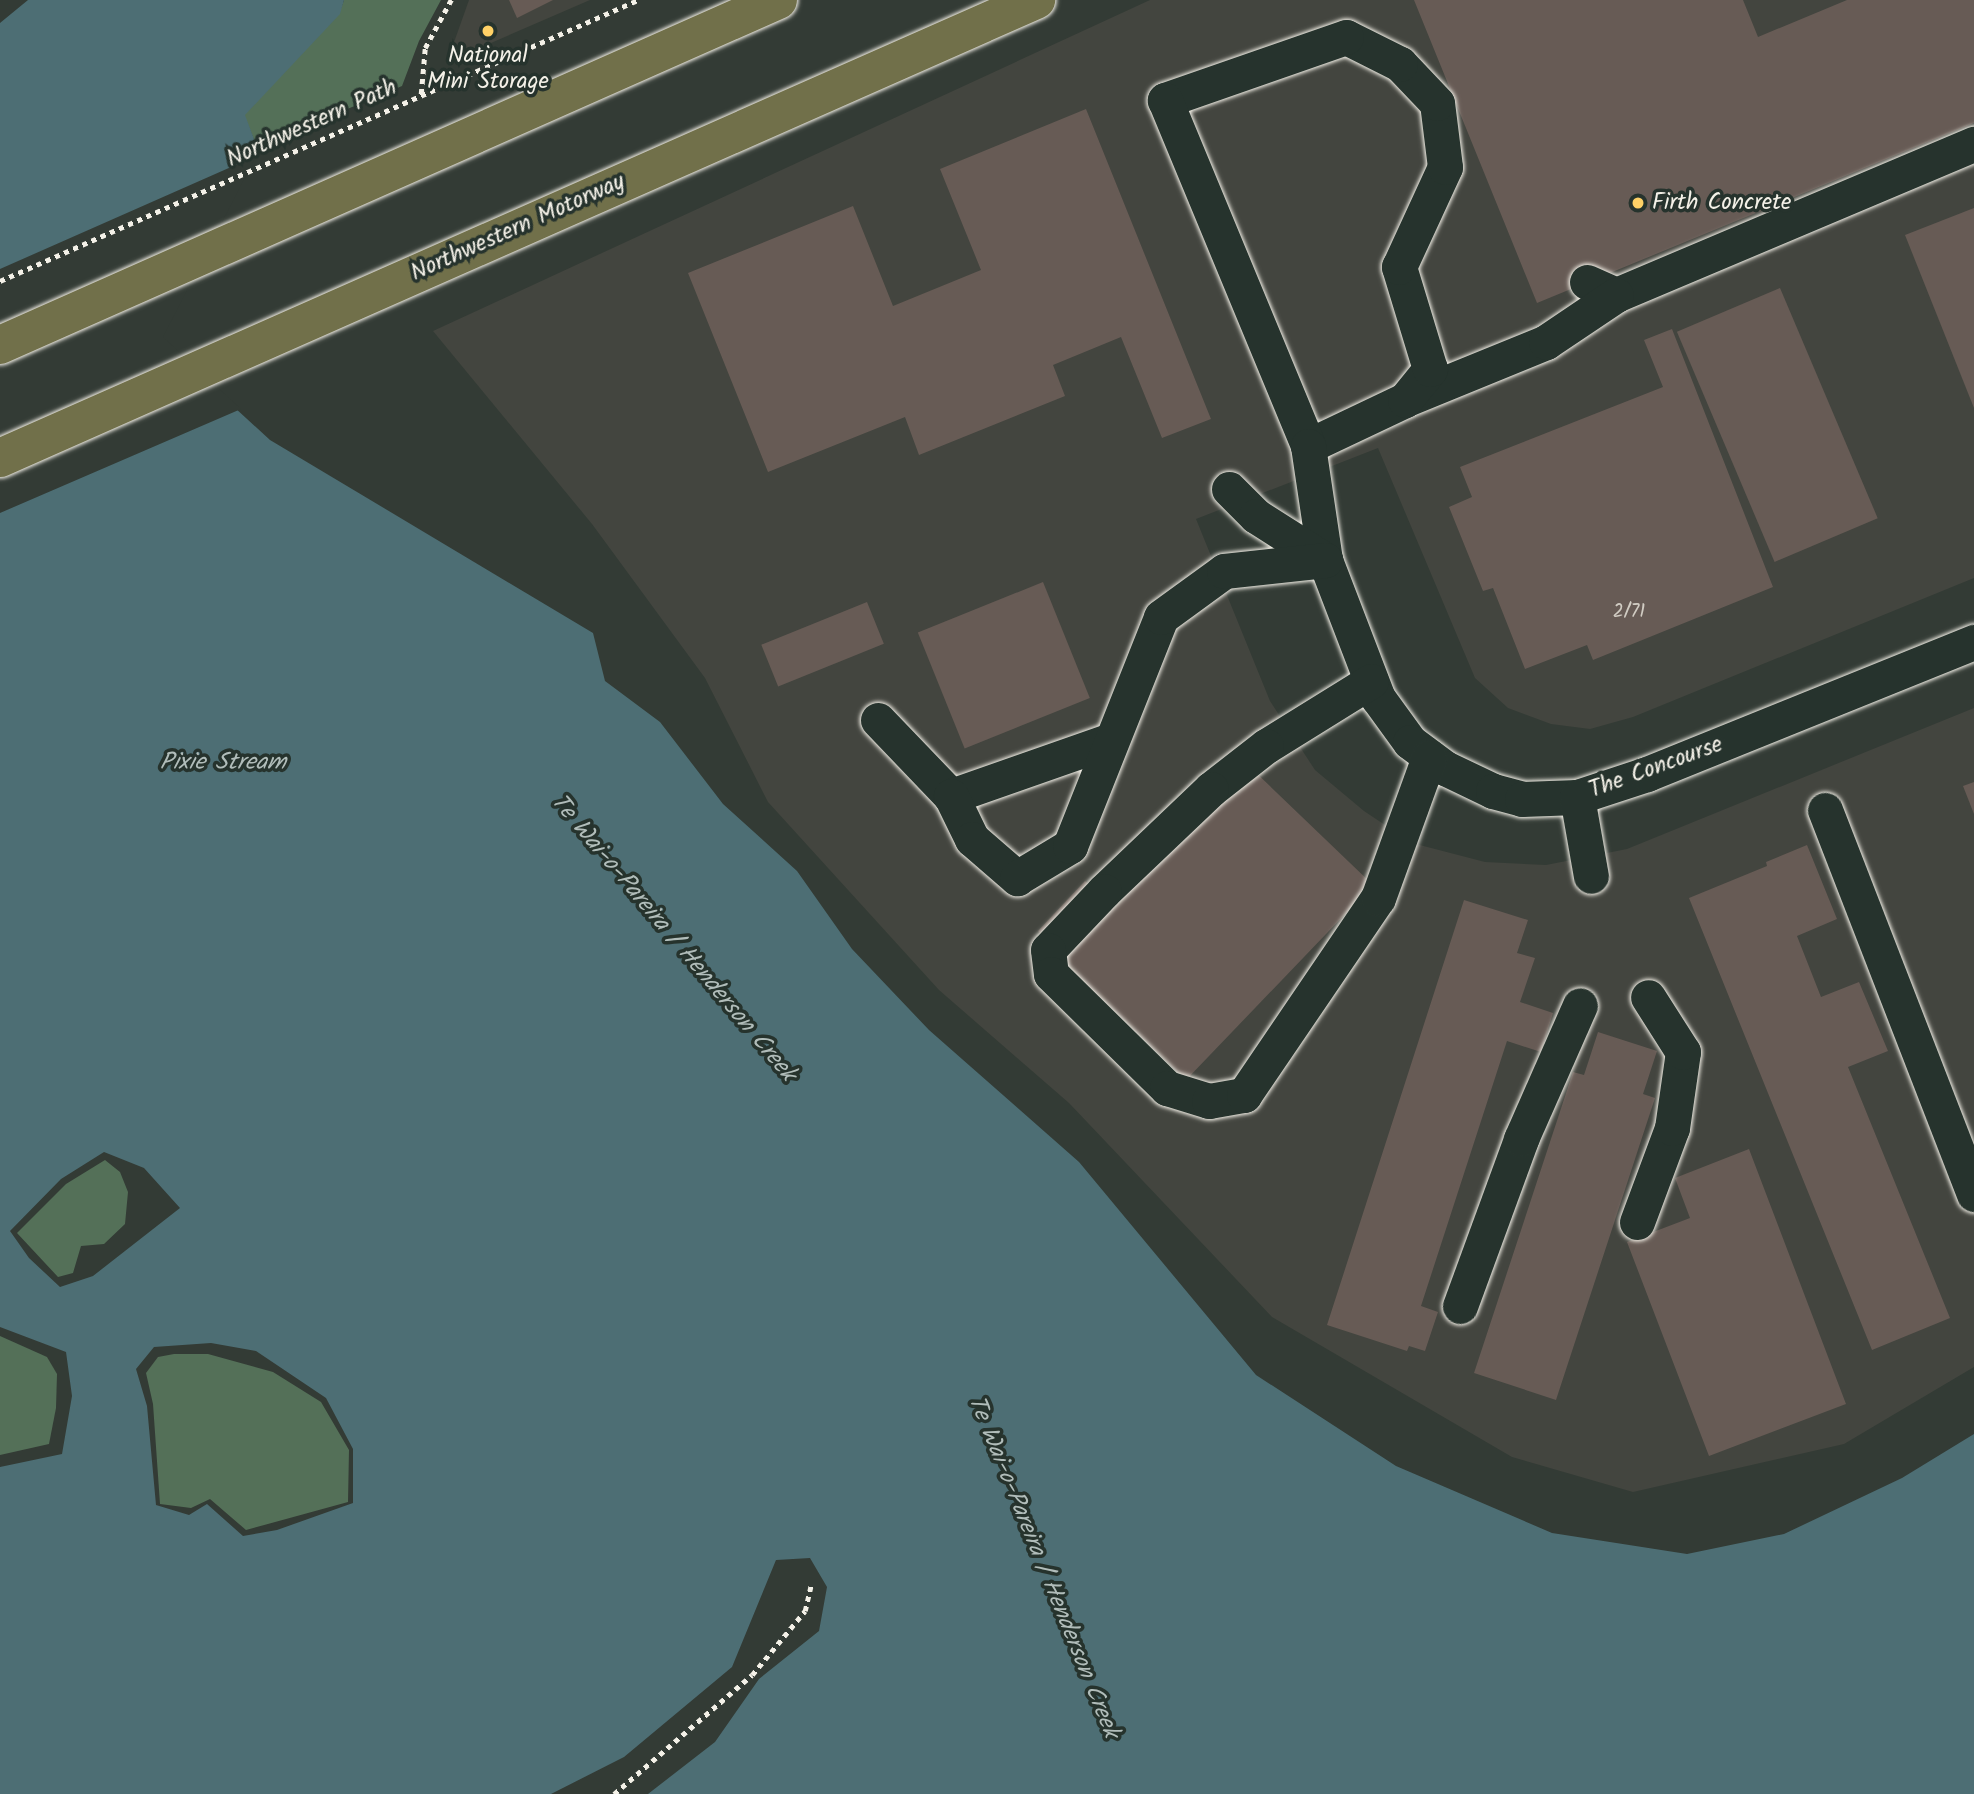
<!DOCTYPE html>
<html>
<head>
<meta charset="utf-8">
<style>
  body { margin:0 }
  #map { position:relative; width:1974px; height:1794px; overflow:hidden; background:#333b35; font-family:Kalam,sans-serif }
  div>[style] { position:absolute }
  .built>* { inset:0; background:#43453f }
  .green>* { inset:0; background:#547058 }
  .water>* { inset:0; background:#4d6e74 }
  .pier>* { inset:0; background:#333b35 }
  .building>* { inset:0; background:#675b55; transform-origin:0 0 }
  .path>* { height:4.5px; margin-top:-2.25px; transform-origin:0; background:repeating-linear-gradient(90deg,#f4f1e8 0 5px,transparent 0 10px) }
  .roads { filter:drop-shadow(0 0 2px #f4f1e8) drop-shadow(0 0 2px #f4f1e8) }
  .minor>* { height:35px; margin:-17.5px; padding:0 17.5px; transform-origin:17.5px; border-radius:17.5px; background:#26332d }
  .highway>* { height:38px; margin:-19px; padding:0 19px; transform-origin:19px; border-radius:19px; background:#71704a }
  .dots>* { width:19px; height:19px; translate:-50% -50%; box-sizing:border-box; border:4px solid #26332d; border-radius:50% }
  span { translate:-50% -50%; white-space:nowrap; text-align:center; line-height:1.15; -webkit-text-stroke:7px #26332d; paint-order:stroke }
  .number-label { font-size:19px; color:#d1ccc3 }
  .number-label span { -webkit-text-stroke-width:0 }
  .poi-label { font-size:23px; color:#f4f1e8 }
  .left { translate:0 -50%; text-align:left }
  .street-label { font-size:23px; color:#f4f1e8 }
  .water-label { font-size:24px; color:#b1bdba; font-style:italic }
</style>
</head>
<body>
<div id="map">
  <div class="built">
    <div style="clip-path:polygon(469px 0,590px 0,447px 62px)"></div>
    <div style="clip-path:polygon(1150px 0,1974px 0,1974px 578px,1633px 717px,1590px 729px,1551px 724px,1508px 708px,1475px 678px,1378px 448px,1196px 519px,1270px 701px,1315px 770px,1364px 811px,1412px 843px,1485px 862px,1546px 865px,1627px 849px,1974px 708px,1974px 1367px,1844px 1444px,1633px 1492px,1512px 1457px,1272px 1317px,1069px 1103px,939px 990px,768px 802px,705px 678px,592px 524px,433px 331px)"></div>
  </div>
  <div class="green">
    <div style="clip-path:polygon(344px 0,441px 0,419px 41px,402px 86px,257px 147px,244px 115px,339px 14px)"></div>
    <div style="clip-path:polygon(105px 1160px,120px 1172px,128px 1192px,125px 1224px,104px 1244px,81px 1246px,73px 1273px,58px 1277px,17px 1233px,66px 1184px)"></div>
    <div style="clip-path:polygon(0 1336px,47px 1357px,57px 1374px,56px 1408px,49px 1444px,0 1455px)"></div>
    <div style="clip-path:polygon(174px 1354px,208px 1354px,273px 1372px,321px 1402px,349px 1450px,348px 1502px,246px 1530px,210px 1499px,191px 1508px,160px 1504px,153px 1404px,146px 1373px,158px 1357px)"></div>
  </div>
  <div class="water">
    <div style="clip-path:polygon(evenodd,28px 0,344px 0,340px 14px,245px 115px,257px 147px,159px 338px,270px 440px,593px 633px,605px 681px,660px 722px,723px 804px,797px 871px,852px 949px,929px 1030px,1079px 1162px,1256px 1375px,1396px 1466px,1552px 1533px,1687px 1554px,1784px 1534px,1902px 1478px,1974px 1434px,1974px 1794px,648px 1794px,715px 1742px,759px 1679px,819px 1631px,827px 1587px,810px 1558px,776px 1560px,732px 1667px,624px 1757px,551px 1794px,0 1794px,0 1467px,62px 1454px,72px 1396px,66px 1352px,0 1327px,0 23px,28px 0,104px 1152px,144px 1168px,180px 1208px,93px 1276px,60px 1287px,29px 1258px,10px 1231px,61px 1179px,104px 1152px,28px 0,211px 1343px,256px 1351px,326px 1398px,353px 1449px,353px 1503px,277px 1530px,243px 1536px,207px 1504px,189px 1515px,156px 1505px,147px 1406px,136px 1369px,154px 1347px,211px 1343px)"></div>
  </div>
  <div class="pier">
    <div style="clip-path:polygon(256px 156px,163px 337px,241px 409px,0 513px,0 269px)"></div>
  </div>
  <div class="building">
    <div style="clip-path:polygon(509px 0,553px 0,517px 18px)"></div>
    <div style="clip-path:polygon(1414px 0,1743px 0,1758px 37px,1847px 0,1974px 0,1974px 123px,1537px 303px)"></div>
    <div style="clip-path:polygon(1086px 109px,1211px 419px,1162px 438px,1121px 337px,1053px 365px,1065px 396px,919px 455px,905px 417px,768px 472px,688px 273px,853px 206px,893px 306px,981px 270px,940px 169px)"></div>
    <div style="clip-path:polygon(1974px 208px,1974px 408px,1905px 235px)"></div>
    <div style="left:1780px;top:288px;width:250px;height:112px;rotate:67deg"></div>
    <div style="clip-path:polygon(1672px 329px,1773px 587px,1593px 660px,1587px 645px,1525px 669px,1493px 588px,1483px 591px,1449px 507px,1472px 497px,1460px 467px,1663px 387px,1644px 340px)"></div>
    <div style="left:1043px;top:582px;width:125px;height:135px;rotate:68deg"></div>
    <div style="left:867px;top:602px;width:45px;height:114px;rotate:68deg"></div>
    <div style="clip-path:polygon(1249px 766px,1373px 885px,1186px 1080px,1064px 963px,1068px 959px,1038px 931px,1085px 881px,1114px 908px)"></div>
    <div style="clip-path:polygon(1974px 782px,1974px 814px,1963px 786px)"></div>
    <div style="clip-path:polygon(1807px 845px,1837px 919px,1797px 936px,1821px 997px,1859px 982px,1888px 1051px,1848px 1067px,1950px 1318px,1872px 1350px,1689px 898px,1767px 866px,1766px 862px)"></div>
    <div style="clip-path:polygon(1464px 900px,1528px 920px,1517px 953px,1535px 958px,1520px 1002px,1553px 1013px,1541px 1052px,1507px 1041px,1421px 1306px,1438px 1312px,1425px 1351px,1409px 1346px,1407px 1351px,1327px 1325px)"></div>
    <div style="clip-path:polygon(1598px 1032px,1657px 1051px,1643px 1094px,1655px 1098px,1556px 1400px,1474px 1373px,1573px 1072px,1584px 1075px)"></div>
    <div style="clip-path:polygon(1749px 1149px,1846px 1404px,1709px 1456px,1627px 1242px,1690px 1218px,1675px 1178px)"></div>
  </div>
  <div class="path">
    <div style="left:421px;top:94px;width:46px;rotate:-85deg"></div>
    <div style="left:425px;top:48px;width:55px;rotate:-61.6deg"></div>
    <div style="left:0;top:281px;width:697px;rotate:-23.77deg"></div>
    <div style="left:614px;top:1794px;width:182px;rotate:-40.8deg"></div>
    <div style="left:752px;top:1675px;width:83px;rotate:-50.4deg"></div>
    <div style="left:805px;top:1611px;width:28px;rotate:-77deg"></div>
  </div>
  <div class="roads">
    <div class="minor">
      <div style="left:1587px;top:282px;width:32px;rotate:24deg"></div>
      <div style="left:1616px;top:295px;width:389px;rotate:-22.9deg"></div>
      <div style="left:1409px;top:398px;width:148px;rotate:-22.2deg"></div>
      <div style="left:1546px;top:342px;width:84px;rotate:-33.9deg"></div>
      <div style="left:1308px;top:446px;width:107px;rotate:-25.4deg"></div>
      <div style="left:1405px;top:400px;width:40px;rotate:-51deg"></div>
      <div style="left:1430px;top:369px;width:107px;rotate:-106.9deg"></div>
      <div style="left:1399px;top:267px;width:110px;rotate:-65.3deg"></div>
      <div style="left:1445px;top:167px;width:64px;rotate:-97.1deg"></div>
      <div style="left:1437px;top:103px;width:54px;rotate:-133.5deg"></div>
      <div style="left:1400px;top:64px;width:60px;rotate:-153.4deg"></div>
      <div style="left:1346px;top:37px;width:192px;rotate:160.8deg"></div>
      <div style="left:1165px;top:100px;width:374px;rotate:67.5deg"></div>
      <div style="left:1308px;top:446px;width:115px;rotate:81.5deg"></div>
      <div style="left:1325px;top:560px;width:148px;rotate:69deg"></div>
      <div style="left:1378px;top:698px;width:54px;rotate:54deg"></div>
      <div style="left:1410px;top:742px;width:44px;rotate:36.6deg"></div>
      <div style="left:1445px;top:768px;width:53px;rotate:25.6deg"></div>
      <div style="left:1493px;top:791px;width:30px;rotate:15deg"></div>
      <div style="left:1522px;top:799px;width:55px;rotate:-2.1deg"></div>
      <div style="left:1577px;top:797px;width:74px;rotate:-18.2deg"></div>
      <div style="left:1647px;top:774px;width:353px;rotate:-22deg"></div>
      <div style="left:1229px;top:489px;width:38px;rotate:45deg"></div>
      <div style="left:1256px;top:516px;width:82px;rotate:32.5deg"></div>
      <div style="left:1371px;top:681px;width:123px;rotate:148.2deg"></div>
      <div style="left:1266px;top:746px;width:70px;rotate:142deg"></div>
      <div style="left:1211px;top:789px;width:148px;rotate:136.4deg"></div>
      <div style="left:1104px;top:891px;width:81px;rotate:133.5deg"></div>
      <div style="left:1048px;top:950px;width:24px;rotate:83deg"></div>
      <div style="left:1051px;top:974px;width:163px;rotate:44.5deg"></div>
      <div style="left:1167px;top:1088px;width:44px;rotate:17.2deg"></div>
      <div style="left:1209px;top:1101px;width:36px;rotate:-10deg"></div>
      <div style="left:1244px;top:1095px;width:238px;rotate:-55.8deg"></div>
      <div style="left:1378px;top:898px;width:150px;rotate:-70.1deg"></div>
      <div style="left:878px;top:720px;width:105px;rotate:46.2deg"></div>
      <div style="left:1111px;top:740px;width:170px;rotate:160.7deg"></div>
      <div style="left:951px;top:796px;width:48px;rotate:64deg"></div>
      <div style="left:972px;top:839px;width:60px;rotate:40.9deg"></div>
      <div style="left:1017px;top:878px;width:62px;rotate:-31.1deg"></div>
      <div style="left:1070px;top:846px;width:246px;rotate:-68.3deg"></div>
      <div style="left:1161px;top:617px;width:78px;rotate:-36.1deg"></div>
      <div style="left:1224px;top:571px;width:102px;rotate:-6.2deg"></div>
      <div style="left:1577px;top:797px;width:80px;rotate:80deg"></div>
      <div style="left:1825px;top:810px;width:412px;rotate:68.8deg"></div>
      <div style="left:1637px;top:1222px;width:100px;rotate:-69.6deg"></div>
      <div style="left:1672px;top:1128px;width:77px;rotate:-81.8deg"></div>
      <div style="left:1683px;top:1052px;width:65px;rotate:-122.5deg"></div>
      <div style="left:1460px;top:1306px;width:178px;rotate:-69.9deg"></div>
      <div style="left:1521px;top:1139px;width:146px;rotate:-66.2deg"></div>
    </div>
    <div class="highway">
      <div style="left:0;top:345px;width:851px;rotate:-23.91deg"></div>
      <div style="left:0;top:458px;width:1133px;rotate:-23.85deg"></div>
    </div>
  </div>
  <div class="dots">
    <div style="left:488px;top:31px;background:#ffd166"></div>
    <div style="left:1638px;top:203px;background:#ffd166"></div>
  </div>
  <div class="number-label">
    <span style="left:1629px;top:613px">2/71</span>
  </div>
  <div class="poi-label">
    <span style="left:488px;top:69px">National<br>Mini Storage</span>
    <span class="left" style="left:1652px;top:203px">Firth Concrete</span>
  </div>
  <div class="street-label">
    <span style="left:312px;top:124px;rotate:-24deg">Northwestern Path</span>
    <span style="left:518px;top:228px;rotate:-24deg">Northwestern Motorway</span>
    <span style="left:1656px;top:768px;rotate:-20deg">The Concourse</span>
  </div>
  <div class="water-label">
    <span style="left:223px;top:763px">Pixie Stream</span>
    <span style="left:673px;top:938px;rotate:50deg">Te Wai-o-Pareira / Henderson Creek</span>
    <span style="left:1043px;top:1567px;rotate:68deg">Te Wai-o-Pareira / Henderson Creek</span>
  </div>
</div>
</body>
</html>
